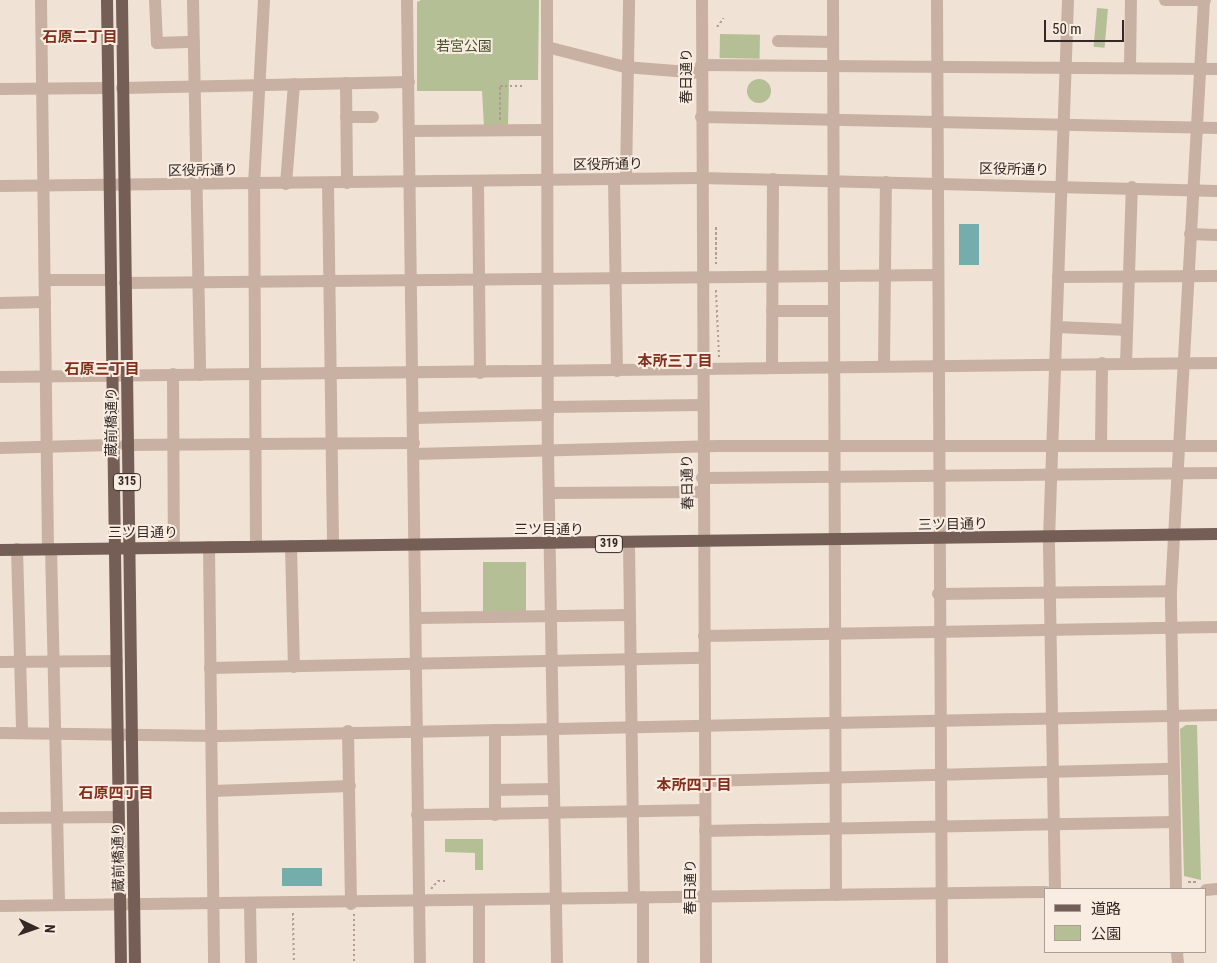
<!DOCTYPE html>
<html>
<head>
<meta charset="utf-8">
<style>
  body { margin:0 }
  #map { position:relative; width:1217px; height:963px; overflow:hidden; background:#f1e2d6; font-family:"Roboto Condensed","Noto Sans JP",sans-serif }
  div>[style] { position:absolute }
  .green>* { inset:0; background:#b4bf96; transform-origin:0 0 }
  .round { border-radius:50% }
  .water>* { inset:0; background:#75adad; transform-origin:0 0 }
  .path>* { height:2px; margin-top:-1px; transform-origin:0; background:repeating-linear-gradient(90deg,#b49b8d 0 2.5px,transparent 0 5px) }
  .minor>* { height:12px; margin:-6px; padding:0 6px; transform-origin:6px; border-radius:6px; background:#c8b1a2 }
  .major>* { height:12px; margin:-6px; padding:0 6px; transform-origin:6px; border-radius:6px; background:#755e55 }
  span { translate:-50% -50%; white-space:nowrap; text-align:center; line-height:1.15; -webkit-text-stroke:4px #f9ede2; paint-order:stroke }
  .shield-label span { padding:1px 4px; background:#f9ede2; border:1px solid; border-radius:4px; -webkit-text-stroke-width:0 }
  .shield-label { font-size:12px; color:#332825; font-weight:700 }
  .park-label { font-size:14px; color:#445128 }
  .street-label { font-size:14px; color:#332825 }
  .neighbourhood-label { font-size:15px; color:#82301d; font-weight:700 }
  .legend { position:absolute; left:1044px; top:888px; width:162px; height:65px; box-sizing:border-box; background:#f9ede2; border:1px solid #aa9e96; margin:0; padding:6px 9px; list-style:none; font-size:15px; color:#332825 }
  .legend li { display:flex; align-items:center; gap:10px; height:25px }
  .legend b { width:25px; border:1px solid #aa9e96 }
  .north { position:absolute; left:10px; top:903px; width:50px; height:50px; -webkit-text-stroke:4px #f9ede2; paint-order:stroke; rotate:93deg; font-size:14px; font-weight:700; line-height:20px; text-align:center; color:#332825 }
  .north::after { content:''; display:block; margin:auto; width:18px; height:22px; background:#332825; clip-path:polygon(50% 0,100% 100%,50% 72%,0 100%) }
  .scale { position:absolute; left:1044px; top:20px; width:80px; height:22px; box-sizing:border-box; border:2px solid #332825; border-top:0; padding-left:6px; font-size:15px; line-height:18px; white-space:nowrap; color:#332825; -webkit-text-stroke:4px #f9ede2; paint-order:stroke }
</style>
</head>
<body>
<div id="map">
  <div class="green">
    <div style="clip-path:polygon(421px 0,539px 0,538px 80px,509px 80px,508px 127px,484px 127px,482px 91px,417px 91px,417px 2px)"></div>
    <div style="left:1097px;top:8px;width:11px;height:39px;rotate:5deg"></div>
    <div style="left:720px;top:34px;width:40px;height:24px;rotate:1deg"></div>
    <div class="round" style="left:747px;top:79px;width:24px;height:24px"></div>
    <div style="left:483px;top:562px;width:43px;height:52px"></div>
    <div style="clip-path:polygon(1186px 725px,1197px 725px,1201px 880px,1184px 876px,1180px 729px)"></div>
    <div style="clip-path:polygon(445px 839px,483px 839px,483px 870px,475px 870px,475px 853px,445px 852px)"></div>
  </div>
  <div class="water">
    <div style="left:959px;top:224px;width:20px;height:41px"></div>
    <div style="left:282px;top:868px;width:40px;height:18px"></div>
  </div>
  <div class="path">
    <div style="left:717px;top:27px;width:11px;rotate:-52deg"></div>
    <div style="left:500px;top:120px;width:34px;rotate:-90deg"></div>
    <div style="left:500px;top:86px;width:22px"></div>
    <div style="left:716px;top:227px;width:38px;rotate:90deg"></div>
    <div style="left:716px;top:290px;width:67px;rotate:87.4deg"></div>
    <div style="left:1188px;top:882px;width:10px"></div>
    <div style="left:431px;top:889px;width:11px;rotate:-49deg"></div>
    <div style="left:438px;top:881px;width:10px"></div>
    <div style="left:293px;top:913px;width:50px;rotate:88.9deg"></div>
    <div style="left:354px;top:914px;width:49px;rotate:90deg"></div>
  </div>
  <div class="minor">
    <div style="left:41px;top:0;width:548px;rotate:89.27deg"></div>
    <div style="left:155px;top:0;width:43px;rotate:87.3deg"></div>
    <div style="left:157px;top:43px;width:37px;rotate:-2deg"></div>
    <div style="left:193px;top:0;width:375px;rotate:88.9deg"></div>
    <div style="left:407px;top:0;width:963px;rotate:89.23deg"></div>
    <div style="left:547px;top:0;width:452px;rotate:89.9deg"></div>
    <div style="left:548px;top:452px;width:511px;rotate:88.99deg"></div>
    <div style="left:702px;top:0;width:963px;rotate:89.76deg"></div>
    <div style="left:833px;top:0;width:895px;rotate:89.81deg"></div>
    <div style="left:937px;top:0;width:963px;rotate:89.7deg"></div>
    <div style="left:1165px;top:0;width:40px"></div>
    <div style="left:778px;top:41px;width:55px;rotate:1deg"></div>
    <div style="left:547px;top:47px;width:81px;rotate:14.4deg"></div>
    <div style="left:625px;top:67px;width:76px;rotate:4.5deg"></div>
    <div style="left:701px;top:65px;width:516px;rotate:0.44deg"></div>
    <div style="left:1130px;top:68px;width:68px;rotate:-89.2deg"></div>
    <div style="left:346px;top:83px;width:100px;rotate:89.4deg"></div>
    <div style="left:122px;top:88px;width:287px;rotate:-1.2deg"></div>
    <div style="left:0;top:89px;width:108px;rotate:-0.5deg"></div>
    <div style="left:346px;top:117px;width:27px"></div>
    <div style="left:701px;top:117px;width:516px;rotate:1.22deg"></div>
    <div style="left:410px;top:131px;width:135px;rotate:-0.4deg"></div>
    <div style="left:626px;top:178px;width:178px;rotate:-89deg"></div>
    <div style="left:614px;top:179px;width:192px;rotate:89.1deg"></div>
    <div style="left:478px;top:181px;width:192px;rotate:89.4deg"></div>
    <div style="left:328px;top:183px;width:362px;rotate:89.2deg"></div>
    <div style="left:286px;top:184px;width:100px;rotate:-85.4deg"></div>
    <div style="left:0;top:186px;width:700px;rotate:-0.65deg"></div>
    <div style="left:700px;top:178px;width:517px;rotate:1.44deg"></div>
    <div style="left:1190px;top:234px;width:27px;rotate:2deg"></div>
    <div style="left:1058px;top:277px;width:159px;rotate:-0.4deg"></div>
    <div style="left:45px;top:280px;width:66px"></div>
    <div style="left:125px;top:283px;width:812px;rotate:-0.56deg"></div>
    <div style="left:0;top:303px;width:45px;rotate:-1.3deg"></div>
    <div style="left:772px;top:311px;width:61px"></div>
    <div style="left:1057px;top:327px;width:70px;rotate:2.5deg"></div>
    <div style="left:1126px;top:364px;width:177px;rotate:-88.1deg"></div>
    <div style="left:772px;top:366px;width:187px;rotate:-89.7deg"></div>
    <div style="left:884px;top:366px;width:184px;rotate:-89.4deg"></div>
    <div style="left:173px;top:374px;width:172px;rotate:89.7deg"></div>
    <div style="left:0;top:377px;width:1217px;rotate:-0.66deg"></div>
    <div style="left:548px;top:407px;width:154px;rotate:-0.7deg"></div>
    <div style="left:414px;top:418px;width:134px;rotate:-1.3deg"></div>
    <div style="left:125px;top:445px;width:289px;rotate:-0.4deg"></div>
    <div style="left:1101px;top:446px;width:83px;rotate:-89.3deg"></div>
    <div style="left:0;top:448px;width:112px;rotate:-1.5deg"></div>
    <div style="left:414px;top:454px;width:304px;rotate:-1.5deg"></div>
    <div style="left:718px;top:446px;width:499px"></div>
    <div style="left:702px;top:478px;width:515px;rotate:-0.56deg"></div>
    <div style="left:549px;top:493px;width:154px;rotate:-0.4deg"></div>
    <div style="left:629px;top:544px;width:353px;rotate:89.2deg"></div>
    <div style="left:256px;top:546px;width:361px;rotate:-90.3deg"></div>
    <div style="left:254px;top:185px;width:185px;rotate:-86.9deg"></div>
    <div style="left:291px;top:546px;width:121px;rotate:88.6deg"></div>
    <div style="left:209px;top:547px;width:416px;rotate:89.3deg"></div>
    <div style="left:51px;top:548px;width:357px;rotate:88.7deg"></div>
    <div style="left:17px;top:549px;width:184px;rotate:88.4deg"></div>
    <div style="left:938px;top:594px;width:233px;rotate:-0.7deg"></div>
    <div style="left:416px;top:618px;width:214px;rotate:-0.8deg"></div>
    <div style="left:704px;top:636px;width:513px;rotate:-1.01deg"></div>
    <div style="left:0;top:662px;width:117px;rotate:-0.5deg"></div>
    <div style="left:210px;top:668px;width:494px;rotate:-1.2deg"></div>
    <div style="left:495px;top:730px;width:85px;rotate:90deg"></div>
    <div style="left:348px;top:731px;width:173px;rotate:89deg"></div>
    <div style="left:0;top:733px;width:219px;rotate:0.8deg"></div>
    <div style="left:219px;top:736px;width:998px;rotate:-1.21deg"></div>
    <div style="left:705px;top:781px;width:469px;rotate:-1.5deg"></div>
    <div style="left:495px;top:790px;width:58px;rotate:-1deg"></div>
    <div style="left:212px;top:791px;width:138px;rotate:-2.1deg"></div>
    <div style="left:417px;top:815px;width:288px;rotate:-1deg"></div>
    <div style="left:0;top:818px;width:118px;rotate:-0.5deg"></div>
    <div style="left:705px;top:831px;width:470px;rotate:-1.1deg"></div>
    <div style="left:1055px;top:889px;width:350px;rotate:-91deg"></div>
    <div style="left:1049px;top:539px;width:539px;rotate:-87.98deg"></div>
    <div style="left:1176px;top:889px;width:298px;rotate:-91deg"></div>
    <div style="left:1171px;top:591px;width:592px;rotate:-86.8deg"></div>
    <div style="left:1206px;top:890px;width:11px;rotate:-5deg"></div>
    <div style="left:643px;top:897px;width:66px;rotate:90deg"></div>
    <div style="left:250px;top:903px;width:60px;rotate:89deg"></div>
    <div style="left:0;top:906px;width:1046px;rotate:-0.77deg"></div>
    <div style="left:1177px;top:952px;width:11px;rotate:85deg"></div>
    <div style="left:479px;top:963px;width:62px;rotate:-90deg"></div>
  </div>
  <div class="major">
    <div style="left:107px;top:0;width:963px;rotate:89.17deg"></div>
    <div style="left:122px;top:0;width:963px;rotate:89.23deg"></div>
    <div style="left:0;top:550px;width:1217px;rotate:-0.75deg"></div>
  </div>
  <div class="shield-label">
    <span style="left:127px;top:482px">315</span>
    <span style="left:609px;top:544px">319</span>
  </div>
  <div class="park-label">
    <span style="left:464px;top:46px">若宮公園</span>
  </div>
  <div class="street-label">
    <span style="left:686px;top:76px;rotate:-90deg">春日通り</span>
    <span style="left:608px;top:164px;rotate:-1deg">区役所通り</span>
    <span style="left:1014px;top:169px;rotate:1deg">区役所通り</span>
    <span style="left:203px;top:170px;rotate:-1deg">区役所通り</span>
    <span style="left:111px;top:422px;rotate:-90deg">蔵前橋通り</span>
    <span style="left:687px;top:482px;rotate:-91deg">春日通り</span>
    <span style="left:953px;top:524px;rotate:-1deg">三ツ目通り</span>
    <span style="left:549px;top:529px">三ツ目通り</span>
    <span style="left:143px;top:532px">三ツ目通り</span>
    <span style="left:118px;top:857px;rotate:-91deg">蔵前橋通り</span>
    <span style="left:690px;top:887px;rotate:-90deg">春日通り</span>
  </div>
  <div class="neighbourhood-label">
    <span style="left:80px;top:38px">石原二丁目</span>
    <span style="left:675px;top:362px">本所三丁目</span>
    <span style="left:102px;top:370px">石原三丁目</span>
    <span style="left:694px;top:786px">本所四丁目</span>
    <span style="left:116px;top:794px">石原四丁目</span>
  </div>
  <ul class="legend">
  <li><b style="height:6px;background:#755e55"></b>道路</li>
  <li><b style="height:14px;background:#b4bf96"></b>公園</li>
  </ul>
  <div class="north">N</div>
  <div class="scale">50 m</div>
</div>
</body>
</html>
